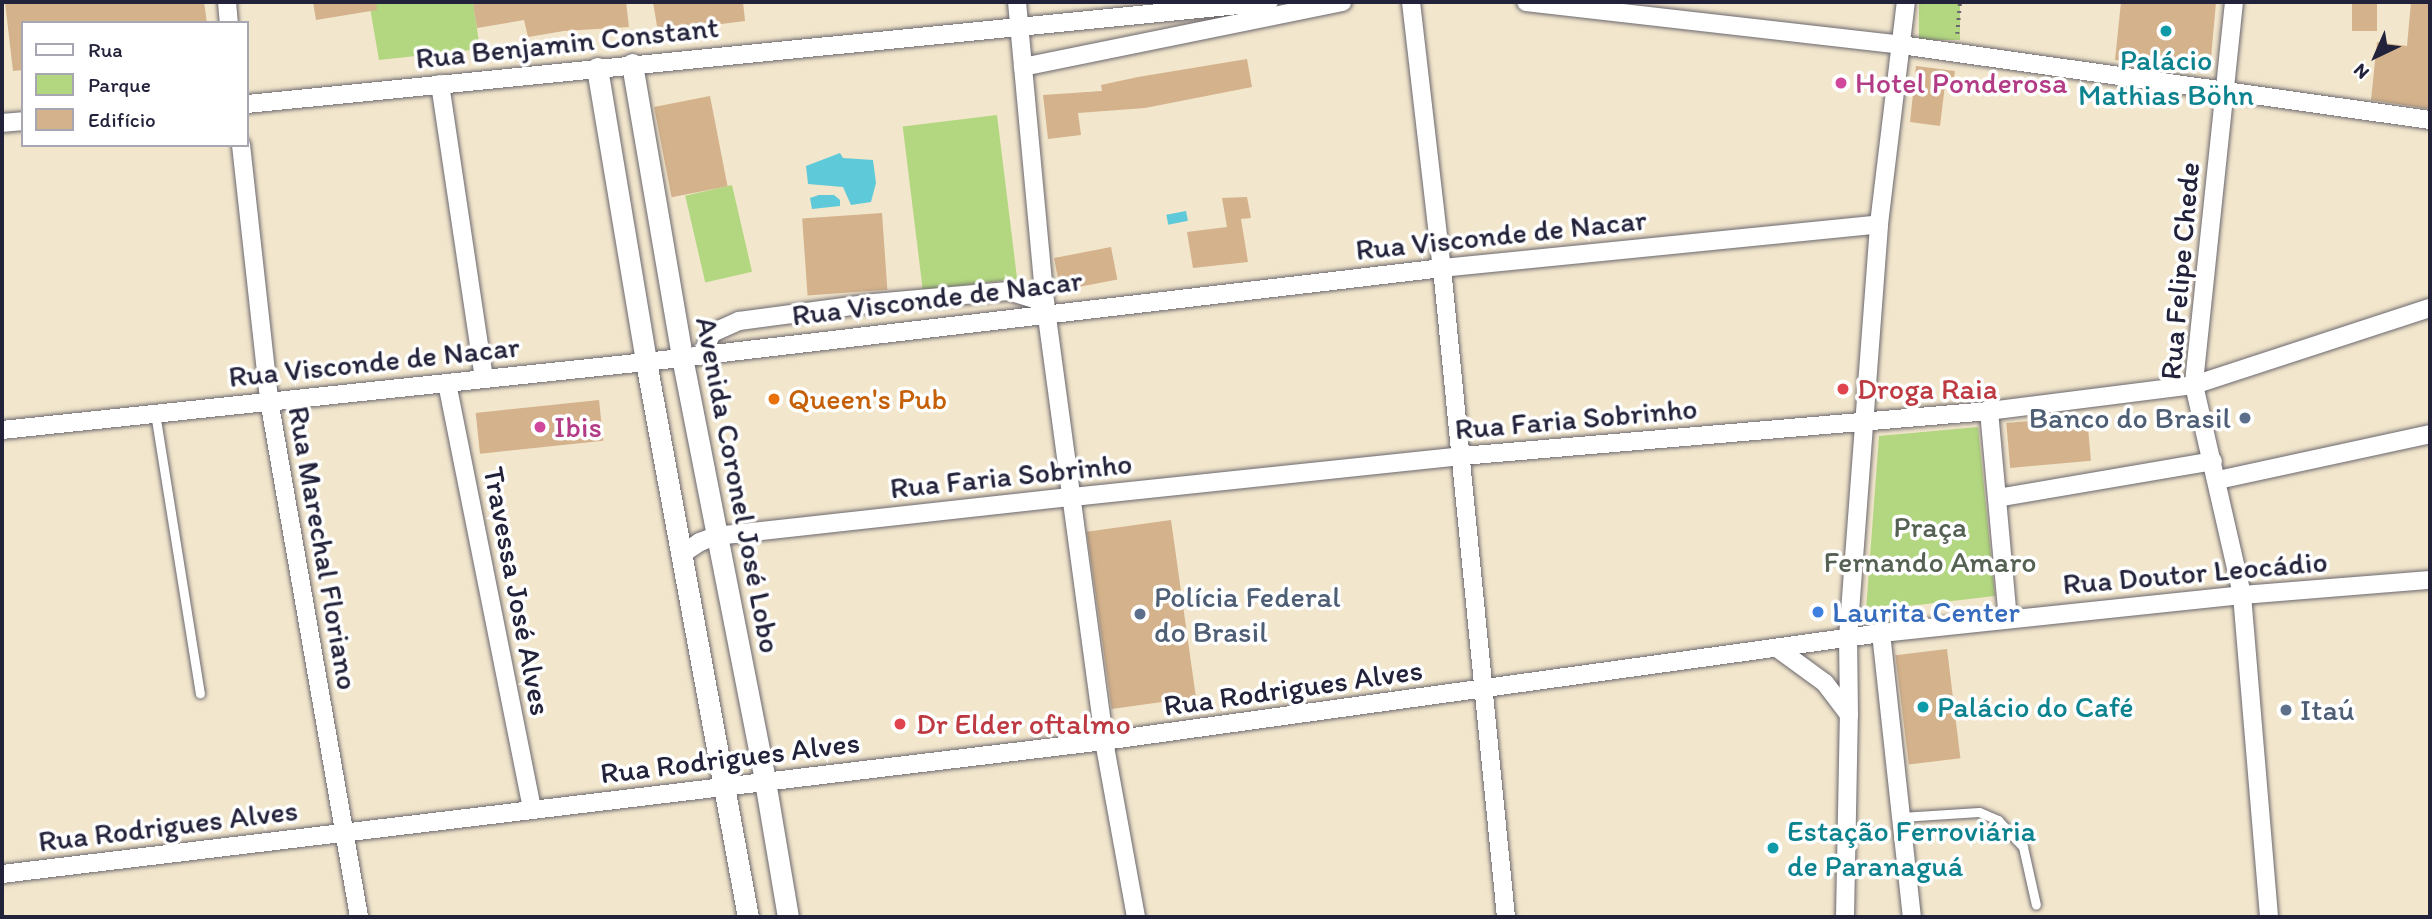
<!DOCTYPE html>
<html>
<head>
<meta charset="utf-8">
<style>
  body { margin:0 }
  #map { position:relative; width:2432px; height:919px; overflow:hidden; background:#f2e6cc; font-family:Itim,sans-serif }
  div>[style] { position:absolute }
  .green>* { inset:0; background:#b3d780; transform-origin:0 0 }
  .water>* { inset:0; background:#5ec9d8; transform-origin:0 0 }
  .building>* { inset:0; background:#d3b28c; transform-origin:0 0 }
  .path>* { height:3.5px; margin-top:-1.75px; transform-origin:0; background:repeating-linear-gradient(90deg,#6b676e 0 2px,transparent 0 7px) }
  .roads { filter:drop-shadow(0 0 2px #6b676e) drop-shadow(0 0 2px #6b676e) }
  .service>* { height:9px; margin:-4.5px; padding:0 4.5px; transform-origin:4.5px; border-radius:4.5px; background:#fff }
  .minor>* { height:18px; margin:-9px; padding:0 9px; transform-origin:9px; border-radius:9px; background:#fff }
  .tertiary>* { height:21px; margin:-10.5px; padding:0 10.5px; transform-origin:10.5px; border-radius:10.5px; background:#fff }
  .dots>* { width:19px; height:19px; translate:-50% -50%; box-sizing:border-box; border:4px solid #fff; border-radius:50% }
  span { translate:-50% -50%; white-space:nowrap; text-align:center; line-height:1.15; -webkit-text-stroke:7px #fff; paint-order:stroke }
  .street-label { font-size:30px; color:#22223b }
  .culture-label { font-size:30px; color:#0d838f }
  .left { translate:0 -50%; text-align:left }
  .hotel-label { font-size:30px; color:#b23c85 }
  .health-label { font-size:30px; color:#be3a42 }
  .food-label { font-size:30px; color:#c56008 }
  .service-label { font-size:30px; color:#4e5e75 }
  .right { translate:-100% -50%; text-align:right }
  .park-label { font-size:30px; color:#556153 }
  .shop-label { font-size:30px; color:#366cbe }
  .frame { position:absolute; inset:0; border:4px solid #22223b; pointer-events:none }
  .legend { position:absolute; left:21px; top:21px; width:228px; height:126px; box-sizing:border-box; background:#fff; border:2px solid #a7a7b1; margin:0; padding:9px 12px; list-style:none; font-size:21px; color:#22223b }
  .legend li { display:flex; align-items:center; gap:14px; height:35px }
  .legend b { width:35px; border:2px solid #a7a7b1 }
  .north { position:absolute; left:2341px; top:21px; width:70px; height:70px; -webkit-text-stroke:5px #fff; paint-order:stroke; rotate:224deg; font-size:19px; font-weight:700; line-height:28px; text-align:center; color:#22223b }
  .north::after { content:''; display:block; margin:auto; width:24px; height:32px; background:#22223b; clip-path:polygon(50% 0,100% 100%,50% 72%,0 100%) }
</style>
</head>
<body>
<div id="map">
  <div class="green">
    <div style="clip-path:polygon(369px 2px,473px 2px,480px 49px,379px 60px)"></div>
    <div style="left:1919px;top:2px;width:41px;height:38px"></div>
    <div style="left:997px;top:115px;width:165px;height:95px;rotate:83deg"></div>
    <div style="left:732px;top:185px;width:89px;height:48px;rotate:77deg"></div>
    <div style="clip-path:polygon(1978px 427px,1995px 596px,1866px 611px,1879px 436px)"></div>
  </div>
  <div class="water">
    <div style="clip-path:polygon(840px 153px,843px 158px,873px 160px,876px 183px,871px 202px,851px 205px,843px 187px,808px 184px,806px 166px)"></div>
    <div style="clip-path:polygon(819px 195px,834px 195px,840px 200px,840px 206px,812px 209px,810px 198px)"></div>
    <div style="left:1186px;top:211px;width:10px;height:20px;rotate:79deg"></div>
  </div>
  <div class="building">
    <div style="clip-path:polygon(5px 2px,204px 2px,207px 23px,23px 23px,23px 70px,13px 71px)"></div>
    <div style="clip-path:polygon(313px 2px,376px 2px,377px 10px,316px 20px)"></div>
    <div style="clip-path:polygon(626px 2px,629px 27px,564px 31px,528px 37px,524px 20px,477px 28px,473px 3px)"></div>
    <div style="clip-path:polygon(653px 2px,743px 2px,745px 21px,658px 32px)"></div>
    <div style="clip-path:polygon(2121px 2px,2216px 2px,2210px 69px,2115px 60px)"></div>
    <div style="left:2352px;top:2px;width:25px;height:29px"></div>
    <div style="clip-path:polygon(2411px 2px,2430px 2px,2428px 53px,2430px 53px,2430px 109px,2371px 100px,2377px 42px,2407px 46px)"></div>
    <div style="clip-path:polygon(1247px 59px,1252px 87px,1145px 108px,1078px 113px,1081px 135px,1048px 139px,1043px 95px,1102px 91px,1101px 85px,1138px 77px)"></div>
    <div style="clip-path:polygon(1916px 66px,1955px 71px,1953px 86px,1945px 85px,1940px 126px,1910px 122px)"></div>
    <div style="left:710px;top:96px;width:92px;height:57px;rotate:79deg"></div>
    <div style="clip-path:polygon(1247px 197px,1251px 218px,1241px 219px,1248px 262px,1193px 268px,1187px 232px,1227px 227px,1222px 198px)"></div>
    <div style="left:882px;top:213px;width:77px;height:80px;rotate:86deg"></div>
    <div style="left:1111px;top:247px;width:33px;height:58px;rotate:79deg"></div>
    <div style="left:599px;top:400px;width:41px;height:124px;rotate:84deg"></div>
    <div style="left:2087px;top:416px;width:45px;height:81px;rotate:85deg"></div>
    <div style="left:1171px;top:520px;width:179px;height:85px;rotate:82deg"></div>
    <div style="left:1947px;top:649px;width:110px;height:52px;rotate:83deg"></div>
  </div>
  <div class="path">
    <div style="left:1957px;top:34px;width:32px;rotate:-85deg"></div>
  </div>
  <div class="roads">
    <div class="service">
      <div style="left:155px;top:413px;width:284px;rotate:80.9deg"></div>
      <div style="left:1901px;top:817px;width:78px;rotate:-3.7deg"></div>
      <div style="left:1979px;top:812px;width:21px;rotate:23deg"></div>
      <div style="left:1998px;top:820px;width:37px;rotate:47deg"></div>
      <div style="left:2023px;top:847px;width:59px;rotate:77.4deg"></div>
    </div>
    <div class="minor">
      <div style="left:227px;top:2px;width:21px;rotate:85deg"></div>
      <div style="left:1017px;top:2px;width:301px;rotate:84.7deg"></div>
      <div style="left:1045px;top:302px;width:443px;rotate:82.3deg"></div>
      <div style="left:1104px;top:741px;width:179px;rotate:79.7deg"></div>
      <div style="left:1411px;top:2px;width:268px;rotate:83.4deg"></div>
      <div style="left:1442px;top:268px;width:652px;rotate:84.37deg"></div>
      <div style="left:1526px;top:2px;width:377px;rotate:6.5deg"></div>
      <div style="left:1901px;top:45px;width:534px;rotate:8.07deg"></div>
      <div style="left:2234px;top:2px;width:385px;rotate:96deg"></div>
      <div style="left:2194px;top:385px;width:215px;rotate:77.1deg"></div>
      <div style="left:2242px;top:595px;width:323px;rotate:85.2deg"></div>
      <div style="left:1023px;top:67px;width:326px;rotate:-11.5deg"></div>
      <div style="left:440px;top:84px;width:298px;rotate:81.5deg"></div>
      <div style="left:247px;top:104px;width:1027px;rotate:-5.7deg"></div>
      <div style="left:2px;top:123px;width:21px;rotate:-5deg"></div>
      <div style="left:241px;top:145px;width:257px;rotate:83.7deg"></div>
      <div style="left:269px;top:400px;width:525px;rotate:80.12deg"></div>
      <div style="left:702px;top:355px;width:24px;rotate:-66deg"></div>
      <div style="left:712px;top:333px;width:30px;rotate:-24deg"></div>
      <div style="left:739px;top:321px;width:136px;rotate:-7.6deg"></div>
      <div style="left:874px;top:303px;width:135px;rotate:-5.1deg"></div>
      <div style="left:1008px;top:291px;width:39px;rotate:17deg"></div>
      <div style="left:447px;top:383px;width:435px;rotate:78.7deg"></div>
      <div style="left:1989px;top:411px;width:209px;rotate:84.8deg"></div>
      <div style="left:2px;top:430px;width:648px;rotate:-6.03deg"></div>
      <div style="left:646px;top:362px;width:802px;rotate:-6.73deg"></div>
      <div style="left:1442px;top:268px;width:439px;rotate:-5.7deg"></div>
      <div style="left:2218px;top:480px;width:217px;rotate:-12.2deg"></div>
      <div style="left:1997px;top:498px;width:219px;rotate:-9.7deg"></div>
      <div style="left:682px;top:554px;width:22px;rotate:-34deg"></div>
      <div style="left:700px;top:542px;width:17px;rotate:-21deg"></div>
      <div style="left:716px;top:536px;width:358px;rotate:-6.3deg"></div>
      <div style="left:1072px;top:497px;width:392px;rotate:-6deg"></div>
      <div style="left:1462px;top:456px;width:529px;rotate:-4.88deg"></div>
      <div style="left:1989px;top:411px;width:207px;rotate:-7.2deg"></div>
      <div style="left:2194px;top:385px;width:248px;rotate:-18.1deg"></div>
      <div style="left:1881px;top:633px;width:286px;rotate:83.8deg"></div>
      <div style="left:1777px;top:648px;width:59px;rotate:36.1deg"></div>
      <div style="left:1825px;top:683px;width:40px;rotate:53deg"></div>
      <div style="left:2px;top:874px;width:1110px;rotate:-6.88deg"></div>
      <div style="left:1104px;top:741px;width:784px;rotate:-7.91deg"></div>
      <div style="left:1881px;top:633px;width:363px;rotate:-6deg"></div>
      <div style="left:2242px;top:595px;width:189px;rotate:-4.6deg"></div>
      <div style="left:1845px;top:917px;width:202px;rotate:-88.9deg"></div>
      <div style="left:1849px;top:715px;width:77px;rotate:-90.7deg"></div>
      <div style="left:1848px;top:638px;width:415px;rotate:-85.7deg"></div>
      <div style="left:1879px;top:224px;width:224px;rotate:-83.1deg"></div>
    </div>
    <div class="tertiary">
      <div style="left:632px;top:64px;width:297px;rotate:80.3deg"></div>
      <div style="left:682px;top:357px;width:432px;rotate:78.9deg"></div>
      <div style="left:765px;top:781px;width:138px;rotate:80.4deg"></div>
      <div style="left:597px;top:68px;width:298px;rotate:80.5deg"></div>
      <div style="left:646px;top:362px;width:564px;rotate:79.59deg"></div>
    </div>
  </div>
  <div class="dots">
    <div style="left:2166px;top:31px;background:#0f9aa8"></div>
    <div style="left:1841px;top:83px;background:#d1479c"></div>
    <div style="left:1843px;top:389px;background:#e0444e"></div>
    <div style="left:774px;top:399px;background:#e8710a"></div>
    <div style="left:2245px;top:418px;background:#5c6f8a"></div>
    <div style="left:540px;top:427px;background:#d1479c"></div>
    <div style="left:1818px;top:612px;background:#3f7fe0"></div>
    <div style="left:1140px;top:614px;background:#5c6f8a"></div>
    <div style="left:1923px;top:707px;background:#0f9aa8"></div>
    <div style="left:2286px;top:710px;background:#5c6f8a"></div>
    <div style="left:900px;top:724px;background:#e0444e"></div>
    <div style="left:1773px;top:848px;background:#0f9aa8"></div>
  </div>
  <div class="street-label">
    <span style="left:567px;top:43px;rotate:-6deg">Rua Benjamin Constant</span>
    <span style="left:1501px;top:235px;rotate:-6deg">Rua Visconde de Nacar</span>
    <span style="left:2180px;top:271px;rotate:-85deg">Rua Felipe Chede</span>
    <span style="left:937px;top:298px;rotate:-7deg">Rua Visconde de Nacar</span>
    <span style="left:374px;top:362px;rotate:-6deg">Rua Visconde de Nacar</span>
    <span style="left:1576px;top:419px;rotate:-5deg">Rua Faria Sobrinho</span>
    <span style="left:1011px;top:476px;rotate:-6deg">Rua Faria Sobrinho</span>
    <span style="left:738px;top:485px;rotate:79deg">Avenida Coronel José Lobo</span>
    <span style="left:323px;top:548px;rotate:80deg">Rua Marechal Floriano</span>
    <span style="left:2195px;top:573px;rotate:-5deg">Rua Doutor Leocádio</span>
    <span style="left:517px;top:591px;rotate:79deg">Travessa José Alves</span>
    <span style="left:1293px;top:688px;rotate:-8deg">Rua Rodrigues Alves</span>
    <span style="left:730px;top:758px;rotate:-7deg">Rua Rodrigues Alves</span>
    <span style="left:168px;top:826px;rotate:-7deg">Rua Rodrigues Alves</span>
  </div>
  <div class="culture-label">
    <span style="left:2166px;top:77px">Palácio<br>Mathias Böhn</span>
    <span class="left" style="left:1937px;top:707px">Palácio do Café</span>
    <span class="left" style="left:1787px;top:848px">Estação Ferroviária<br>de Paranaguá</span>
  </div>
  <div class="hotel-label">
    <span class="left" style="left:1855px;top:83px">Hotel Ponderosa</span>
    <span class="left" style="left:554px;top:427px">Ibis</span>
  </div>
  <div class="health-label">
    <span class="left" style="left:1857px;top:389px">Droga Raia</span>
    <span class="left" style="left:916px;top:724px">Dr Elder oftalmo</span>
  </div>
  <div class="food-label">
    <span class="left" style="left:788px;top:399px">Queen's Pub</span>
  </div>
  <div class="service-label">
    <span class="right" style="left:2231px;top:418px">Banco do Brasil</span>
    <span class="left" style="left:1154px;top:614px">Polícia Federal<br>do Brasil</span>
    <span class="left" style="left:2300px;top:710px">Itaú</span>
  </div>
  <div class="park-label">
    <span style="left:1930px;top:544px">Praça<br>Fernando Amaro</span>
  </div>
  <div class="shop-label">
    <span class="left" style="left:1832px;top:612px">Laurita Center</span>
  </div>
  <div class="frame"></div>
  <ul class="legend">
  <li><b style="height:9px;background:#fff"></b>Rua</li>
  <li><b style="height:19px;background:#b3d780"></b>Parque</li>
  <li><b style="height:19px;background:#d3b28c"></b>Edifício</li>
  </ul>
  <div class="north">N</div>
</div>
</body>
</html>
